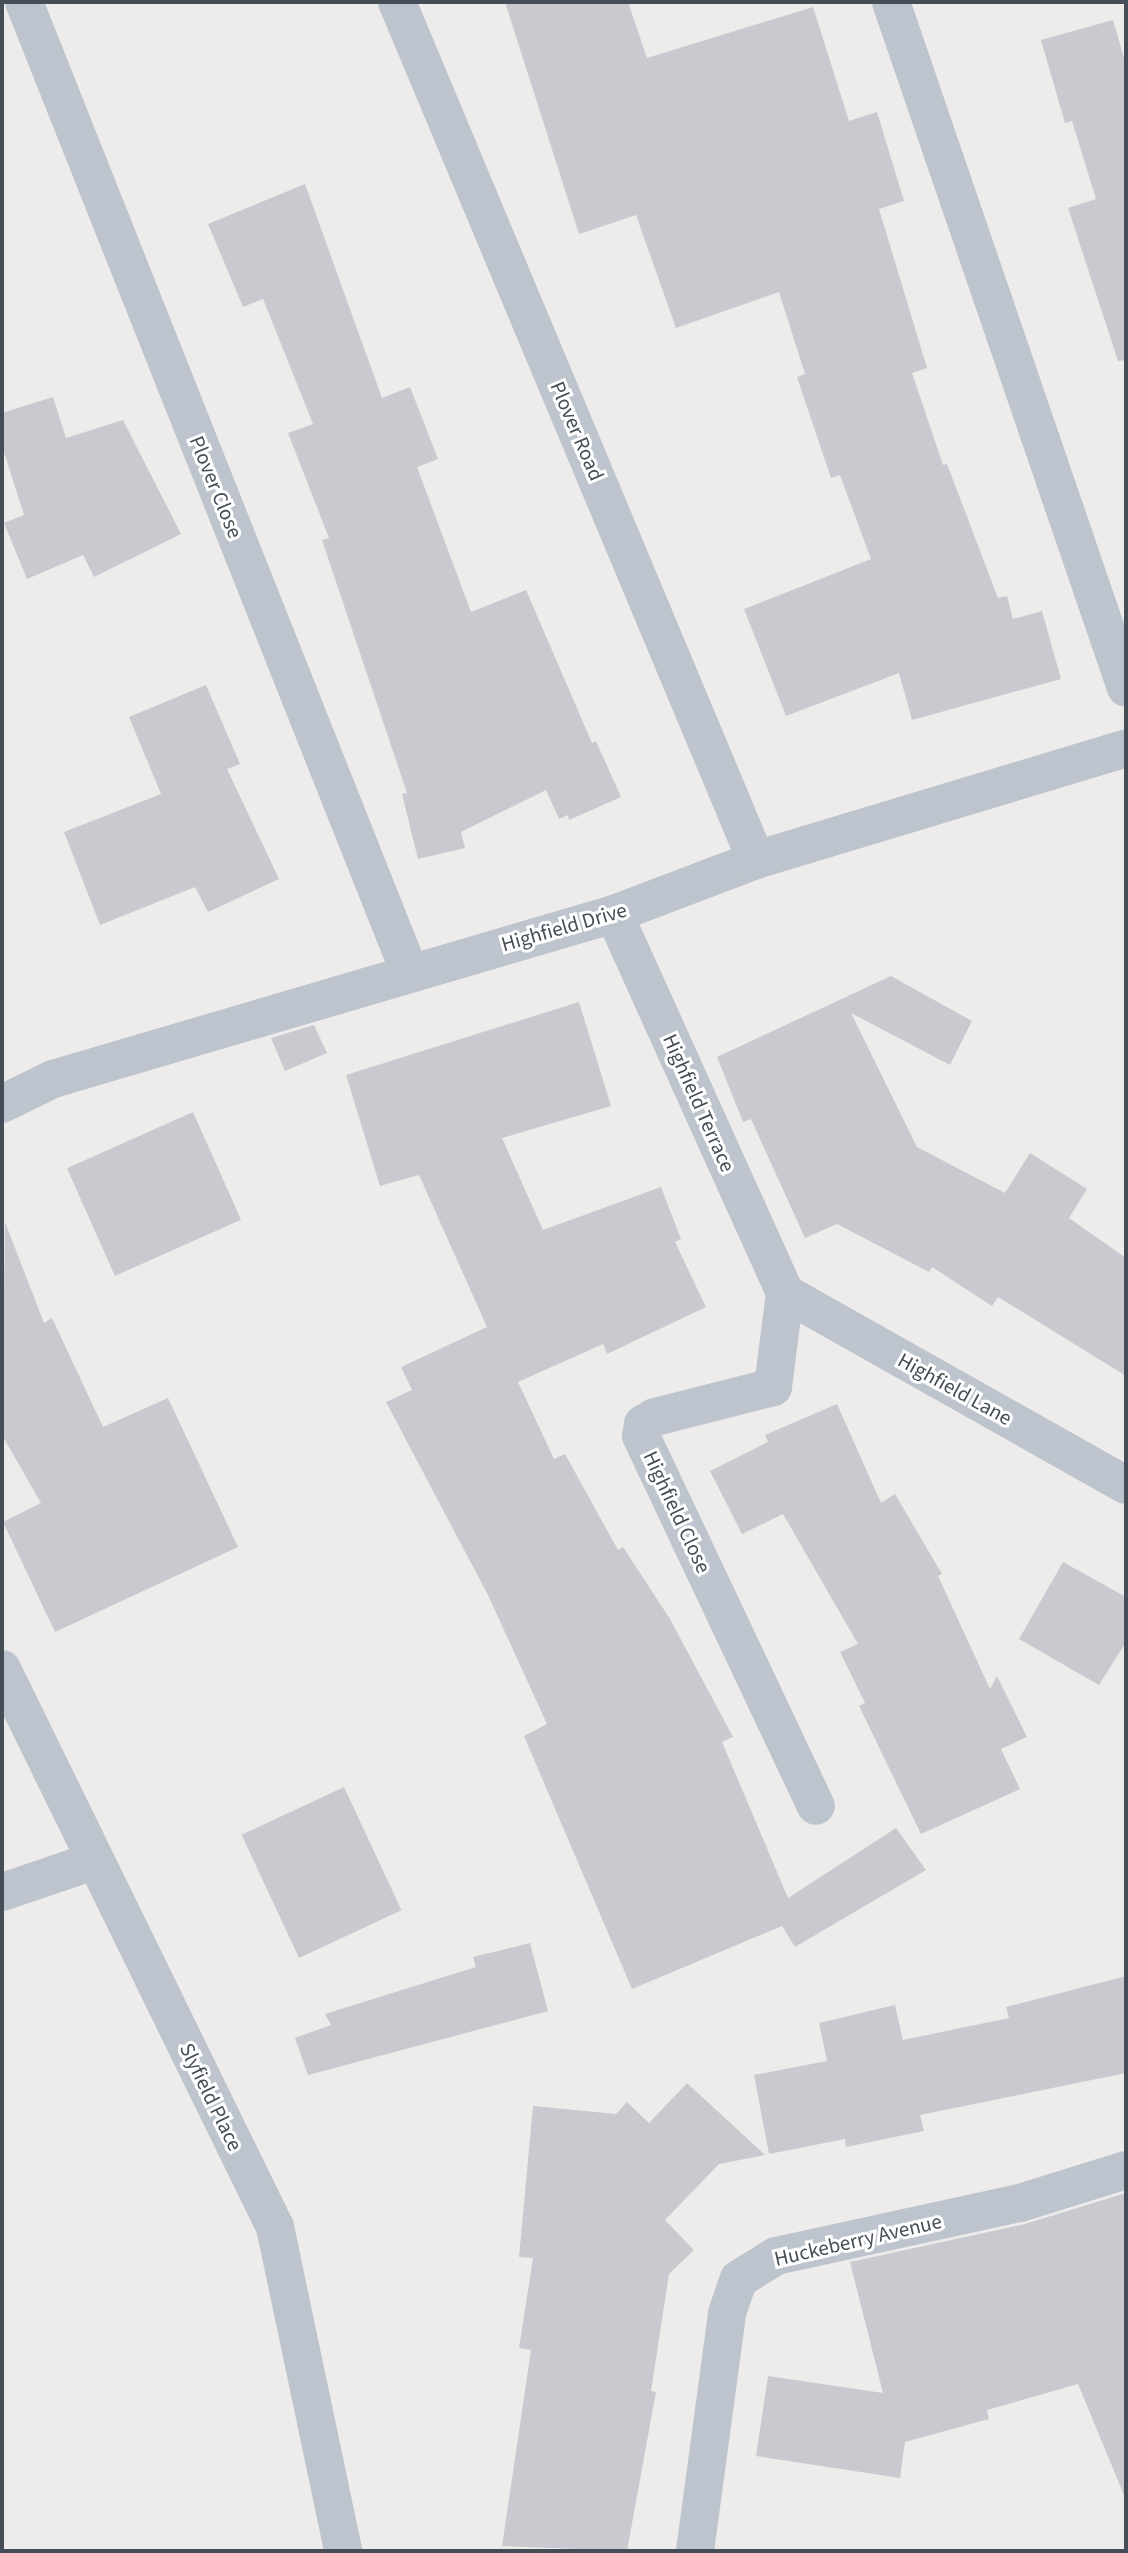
<!DOCTYPE html>
<html>
<head>
<meta charset="utf-8">
<style>
  body { margin:0 }
  #map { position:relative; width:1128px; height:2553px; overflow:hidden; background:#eeebeb; font-family:"Source Sans 3",sans-serif }
  div>[style] { position:absolute }
  .building>* { inset:0; background:#c8cad0; transform-origin:0 0 }
  .street>* { height:38px; margin:-19px; padding:0 19px; transform-origin:19px; border-radius:19px; background:#bdc4cd }
  span { translate:-50% -50%; white-space:nowrap; text-align:center; line-height:1.15; -webkit-text-stroke:6px #fff; paint-order:stroke }
  .street-label { font-size:21px; color:#454d57 }
  .frame { position:absolute; inset:0; border:4px solid #454d57; pointer-events:none }
</style>
</head>
<body>
<div id="map">
  <div class="building">
    <div style="clip-path:polygon(505px 2px,628px 2px,647px 58px,813px 7px,849px 121px,877px 112px,904px 201px,879px 209px,927px 368px,912px 373px,943px 465px,947px 464px,998px 598px,1007px 596px,1013px 619px,1042px 611px,1061px 679px,912px 720px,899px 673px,786px 716px,744px 609px,871px 559px,840px 475px,831px 478px,797px 377px,805px 374px,779px 292px,676px 328px,636px 215px,579px 234px)"></div>
    <div style="clip-path:polygon(1113px 20px,1126px 65px,1126px 360px,1118px 361px,1068px 208px,1096px 199px,1072px 121px,1065px 123px,1041px 40px)"></div>
    <div style="clip-path:polygon(305px 184px,382px 398px,410px 387px,438px 459px,417px 467px,471px 612px,526px 590px,592px 743px,596px 741px,621px 797px,569px 820px,568px 815px,559px 819px,546px 790px,461px 832px,465px 848px,418px 859px,402px 794px,407px 793px,322px 540px,329px 538px,288px 433px,313px 424px,263px 299px,243px 307px,208px 224px)"></div>
    <div style="clip-path:polygon(53px 397px,66px 438px,123px 420px,181px 534px,94px 577px,83px 555px,27px 579px,4px 523px,24px 515px,2px 446px,2px 413px)"></div>
    <div style="clip-path:polygon(206px 685px,240px 764px,227px 769px,279px 879px,208px 912px,195px 887px,100px 925px,64px 832px,161px 794px,129px 717px)"></div>
    <div style="clip-path:polygon(891px 976px,972px 1021px,950px 1065px,851px 1013px,917px 1147px,1005px 1193px,1030px 1153px,1087px 1189px,1069px 1218px,1126px 1258px,1126px 1376px,998px 1297px,992px 1306px,932px 1267px,929px 1272px,837px 1224px,805px 1238px,751px 1119px,743px 1122px,717px 1057px)"></div>
    <div style="clip-path:polygon(579px 1002px,611px 1106px,502px 1138px,543px 1230px,661px 1187px,681px 1239px,675px 1242px,706px 1307px,607px 1354px,603px 1344px,518px 1382px,554px 1459px,565px 1454px,618px 1550px,623px 1547px,670px 1619px,733px 1737px,722px 1742px,788px 1898px,896px 1828px,926px 1870px,795px 1947px,782px 1926px,632px 1989px,524px 1736px,547px 1724px,488px 1595px,386px 1402px,412px 1390px,401px 1367px,487px 1327px,419px 1175px,380px 1186px,346px 1075px)"></div>
    <div style="clip-path:polygon(314px 1025px,327px 1053px,285px 1071px,271px 1038px)"></div>
    <div style="left:193px;top:1112px;width:118px;height:138px;rotate:66deg"></div>
    <div style="clip-path:polygon(5px 1222px,44px 1323px,52px 1318px,103px 1427px,168px 1398px,238px 1547px,55px 1632px,3px 1522px,41px 1503px,2px 1435px)"></div>
    <div style="clip-path:polygon(837px 1404px,881px 1503px,895px 1494px,942px 1574px,938px 1576px,990px 1689px,997px 1676px,1027px 1737px,1001px 1749px,1020px 1789px,921px 1834px,859px 1706px,865px 1703px,840px 1652px,858px 1644px,783px 1514px,742px 1534px,710px 1471px,768px 1442px,765px 1435px)"></div>
    <div style="clip-path:polygon(1063px 1562px,1126px 1597px,1126px 1642px,1099px 1685px,1019px 1639px)"></div>
    <div style="left:344px;top:1787px;width:136px;height:113px;rotate:65deg"></div>
    <div style="clip-path:polygon(530px 1943px,548px 2011px,308px 2075px,295px 2038px,331px 2025px,325px 2014px,476px 1967px,473px 1957px)"></div>
    <div style="clip-path:polygon(1126px 1976px,1126px 2073px,920px 2115px,924px 2131px,846px 2147px,845px 2139px,769px 2154px,754px 2075px,827px 2061px,819px 2023px,895px 2005px,903px 2040px,1009px 2018px,1006px 2007px)"></div>
    <div style="clip-path:polygon(687px 2083px,765px 2155px,719px 2164px,665px 2220px,694px 2250px,669px 2274px,651px 2391px,656px 2392px,627px 2551px,502px 2546px,531px 2350px,519px 2348px,533px 2258px,519px 2257px,533px 2106px,616px 2114px,627px 2102px,649px 2123px)"></div>
    <div style="clip-path:polygon(1126px 2193px,1126px 2500px,1078px 2384px,987px 2410px,989px 2419px,905px 2442px,900px 2478px,756px 2456px,768px 2376px,883px 2393px,850px 2262px,1025px 2224px)"></div>
  </div>
  <div class="street">
    <div style="left:24px;top:2px;width:1043px;rotate:68.33deg"></div>
    <div style="left:397px;top:2px;width:930px;rotate:67.29deg"></div>
    <div style="left:891px;top:2px;width:725px;rotate:71.09deg"></div>
    <div style="left:614px;top:914px;width:416px;rotate:65.7deg"></div>
    <div style="left:2px;top:1104px;width:57px;rotate:-26.1deg"></div>
    <div style="left:53px;top:1079px;width:585px;rotate:-16.39deg"></div>
    <div style="left:614px;top:914px;width:152px;rotate:-20.8deg"></div>
    <div style="left:756px;top:860px;width:387px;rotate:-16.8deg"></div>
    <div style="left:785px;top:1293px;width:95px;rotate:97.3deg"></div>
    <div style="left:773px;top:1387px;width:122px;rotate:165.7deg"></div>
    <div style="left:655px;top:1417px;width:14px;rotate:150deg"></div>
    <div style="left:643px;top:1424px;width:12px;rotate:99deg"></div>
    <div style="left:641px;top:1436px;width:409px;rotate:64.7deg"></div>
    <div style="left:785px;top:1293px;width:391px;rotate:29.4deg"></div>
    <div style="left:2px;top:1669px;width:621px;rotate:63.93deg"></div>
    <div style="left:275px;top:2227px;width:331px;rotate:78.1deg"></div>
    <div style="left:2px;top:1892px;width:97px;rotate:-18.6deg"></div>
    <div style="left:695px;top:2551px;width:240px;rotate:-82.3deg"></div>
    <div style="left:727px;top:2313px;width:36px;rotate:-71deg"></div>
    <div style="left:739px;top:2279px;width:44px;rotate:-31.9deg"></div>
    <div style="left:776px;top:2256px;width:250px;rotate:-12.3deg"></div>
    <div style="left:1020px;top:2203px;width:111px;rotate:-17.3deg"></div>
  </div>
  <div class="street-label">
    <span style="left:577px;top:431px;rotate:67deg">Plover Road</span>
    <span style="left:216px;top:487px;rotate:68deg">Plover Close</span>
    <span style="left:564px;top:927px;rotate:-16deg">Highfield Drive</span>
    <span style="left:699px;top:1103px;rotate:66deg">Highfield Terrace</span>
    <span style="left:955px;top:1389px;rotate:29deg">Highfield Lane</span>
    <span style="left:677px;top:1512px;rotate:65deg">Highfield Close</span>
    <span style="left:211px;top:2097px;rotate:64deg">Slyfield Place</span>
    <span style="left:858px;top:2240px;rotate:-13deg">Huckeberry Avenue</span>
  </div>
  <div class="frame"></div>
</div>
</body>
</html>
